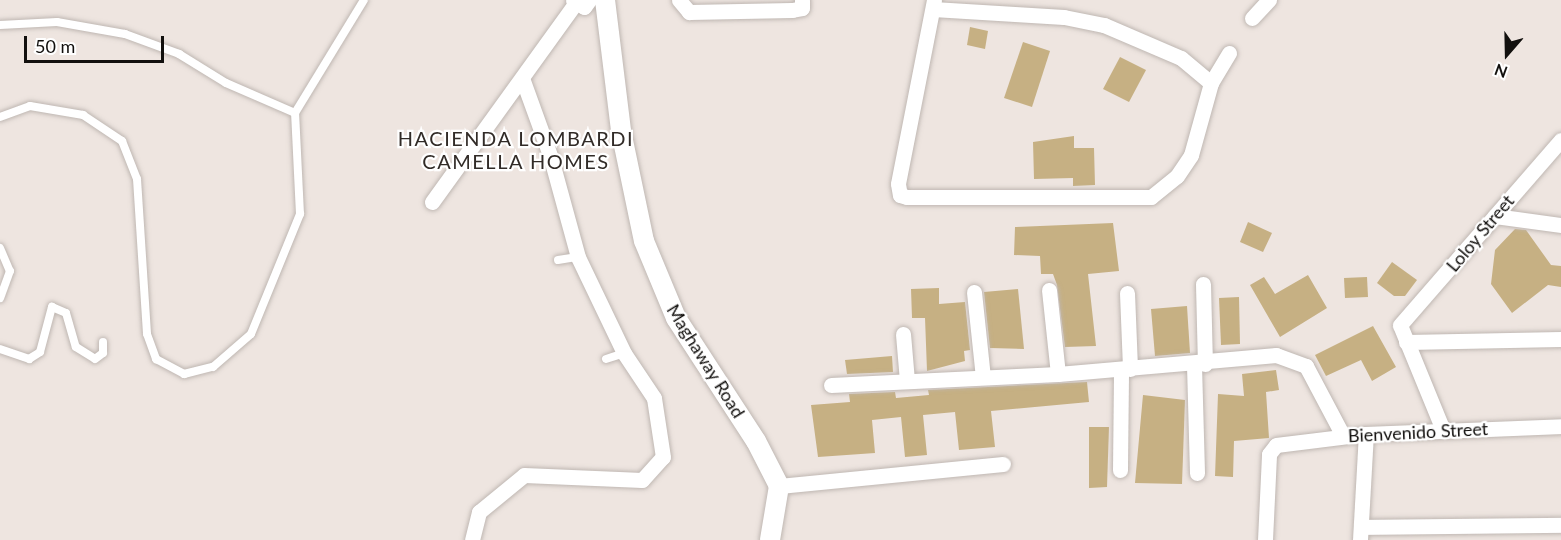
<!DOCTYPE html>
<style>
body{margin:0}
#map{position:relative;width:1561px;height:540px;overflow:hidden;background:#eee5e0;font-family:Lato,sans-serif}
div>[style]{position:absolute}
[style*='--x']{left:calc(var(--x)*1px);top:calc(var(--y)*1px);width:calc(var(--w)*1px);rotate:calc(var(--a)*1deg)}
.building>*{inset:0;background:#c6b083}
.roads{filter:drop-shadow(0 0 2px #bfb7b2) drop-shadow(0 0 2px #bfb7b2)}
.service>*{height:8px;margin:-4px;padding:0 4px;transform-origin:4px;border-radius:4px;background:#fff}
.minor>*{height:15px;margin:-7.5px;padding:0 7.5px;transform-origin:7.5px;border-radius:7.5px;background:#fff}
.tertiary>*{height:20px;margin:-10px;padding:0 10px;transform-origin:10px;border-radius:10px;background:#fff}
span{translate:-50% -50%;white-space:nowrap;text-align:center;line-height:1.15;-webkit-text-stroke:4.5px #fff;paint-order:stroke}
.street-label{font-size:18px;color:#12100e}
.neighbourhood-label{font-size:20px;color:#312b27;letter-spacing:1.5px}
.north{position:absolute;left:1477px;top:24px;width:60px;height:60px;-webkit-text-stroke:4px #fff;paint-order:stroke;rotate:200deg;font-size:16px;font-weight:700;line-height:24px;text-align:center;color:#12100e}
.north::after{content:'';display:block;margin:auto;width:21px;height:27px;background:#12100e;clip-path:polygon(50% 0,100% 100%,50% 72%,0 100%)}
.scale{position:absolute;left:24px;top:36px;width:140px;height:27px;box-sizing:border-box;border:3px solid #12100e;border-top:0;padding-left:8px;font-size:18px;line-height:21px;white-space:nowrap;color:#12100e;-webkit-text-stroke:4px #fff;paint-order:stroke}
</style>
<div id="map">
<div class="building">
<div style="clip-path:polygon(970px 27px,988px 31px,985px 49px,967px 45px)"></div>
<div style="clip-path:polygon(1023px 42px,1050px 51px,1032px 107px,1004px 98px)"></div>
<div style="clip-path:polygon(1120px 57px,1146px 70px,1129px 102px,1103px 89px)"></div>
<div style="clip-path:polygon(1074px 136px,1074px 148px,1094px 148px,1095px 185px,1073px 186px,1073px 178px,1034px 179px,1033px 142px)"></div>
<div style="clip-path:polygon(1248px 222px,1272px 233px,1263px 252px,1240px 242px)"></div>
<div style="clip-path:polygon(1113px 223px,1119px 271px,1088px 274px,1096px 346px,1065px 347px,1057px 285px,1053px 274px,1041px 274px,1040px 256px,1014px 255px,1015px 227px)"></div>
<div style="clip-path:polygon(1515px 229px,1526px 230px,1551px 265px,1561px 266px,1561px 287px,1548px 285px,1512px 313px,1491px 284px,1495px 250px)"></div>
<div style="clip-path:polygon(1392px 262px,1417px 280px,1405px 296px,1394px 296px,1377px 283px)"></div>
<div style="clip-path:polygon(1308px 275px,1327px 308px,1280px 337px,1250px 285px,1264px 277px,1275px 294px)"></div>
<div style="clip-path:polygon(1367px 277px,1368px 297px,1345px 298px,1344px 278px)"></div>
<div style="clip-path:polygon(939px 288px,939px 304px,965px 302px,970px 350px,964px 351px,965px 361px,927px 371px,925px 318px,912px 318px,911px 289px)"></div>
<div style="clip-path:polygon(1018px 289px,1024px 349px,990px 348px,984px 292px)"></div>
<div style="clip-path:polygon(1239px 297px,1240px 344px,1221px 345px,1219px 298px)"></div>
<div style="clip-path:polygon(1187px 306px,1190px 353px,1155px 356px,1151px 309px)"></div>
<div style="clip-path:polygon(1373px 326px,1396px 367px,1372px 381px,1361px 360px,1326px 376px,1315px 355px)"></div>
<div style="clip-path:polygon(892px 356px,893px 372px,847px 374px,845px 360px)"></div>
<div style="clip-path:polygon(1276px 370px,1279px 390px,1266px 392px,1269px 438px,1234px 441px,1233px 477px,1215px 476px,1218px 394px,1244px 396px,1242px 374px)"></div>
<div style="clip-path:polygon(1087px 382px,1089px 402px,991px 411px,995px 447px,959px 450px,955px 412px,923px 415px,927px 455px,905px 457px,901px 417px,872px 420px,875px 453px,818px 457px,811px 405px,850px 402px,849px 394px,895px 392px,896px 398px,929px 395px,928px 390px)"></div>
<div style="clip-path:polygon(1143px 395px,1185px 400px,1182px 484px,1135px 483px)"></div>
<div style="clip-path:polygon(1089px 427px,1109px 427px,1107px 487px,1089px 488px)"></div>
</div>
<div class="roads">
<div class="service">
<div style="--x:0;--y:25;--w:57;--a:-3"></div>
<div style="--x:57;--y:22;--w:69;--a:10"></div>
<div style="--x:125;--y:34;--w:58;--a:20.3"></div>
<div style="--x:179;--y:54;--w:55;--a:31.7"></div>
<div style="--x:226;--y:83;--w:75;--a:23.5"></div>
<div style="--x:0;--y:117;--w:32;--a:-20"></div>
<div style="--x:30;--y:106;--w:54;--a:9.6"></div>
<div style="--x:83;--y:115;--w:47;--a:33.7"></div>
<div style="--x:122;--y:141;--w:41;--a:68.5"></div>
<div style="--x:137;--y:179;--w:155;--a:86.3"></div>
<div style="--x:147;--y:334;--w:27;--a:70"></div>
<div style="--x:156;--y:359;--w:32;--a:28"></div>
<div style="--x:184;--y:374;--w:30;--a:-14"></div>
<div style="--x:213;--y:367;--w:50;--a:-41"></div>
<div style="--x:251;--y:334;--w:130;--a:-67.8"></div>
<div style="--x:300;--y:214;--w:101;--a:-92.8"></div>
<div style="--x:295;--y:113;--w:132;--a:-58.6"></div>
<div style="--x:0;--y:248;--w:25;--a:67"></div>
<div style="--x:10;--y:271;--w:29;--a:110"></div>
<div style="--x:558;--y:260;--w:20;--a:-9"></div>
<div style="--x:0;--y:349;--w:31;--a:19"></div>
<div style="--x:29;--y:359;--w:13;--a:-32"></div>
<div style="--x:40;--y:352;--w:47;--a:-75.1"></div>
<div style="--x:52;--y:307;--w:15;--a:23"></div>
<div style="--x:66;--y:313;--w:35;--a:74"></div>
<div style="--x:76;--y:347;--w:22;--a:32"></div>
<div style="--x:95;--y:359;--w:10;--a:-37"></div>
<div style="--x:103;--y:353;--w:11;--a:-90"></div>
<div style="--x:606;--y:359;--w:19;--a:-18"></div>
</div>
<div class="minor">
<div style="--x:573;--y:0;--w:13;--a:32"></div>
<div style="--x:584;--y:7;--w:9;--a:-54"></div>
<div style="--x:679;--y:0;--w:16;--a:50"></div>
<div style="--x:689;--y:12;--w:103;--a:-1.1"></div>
<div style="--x:792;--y:10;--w:10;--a:-11"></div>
<div style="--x:802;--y:8;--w:8;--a:-90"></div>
<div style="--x:934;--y:0;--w:187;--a:101.1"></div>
<div style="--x:898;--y:184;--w:11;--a:80"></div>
<div style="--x:900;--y:195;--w:7;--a:16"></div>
<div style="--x:907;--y:197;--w:244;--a:0"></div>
<div style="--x:1151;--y:197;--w:33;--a:-39"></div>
<div style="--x:1177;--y:176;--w:25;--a:-56"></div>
<div style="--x:1191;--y:155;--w:75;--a:-74.5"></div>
<div style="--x:1211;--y:83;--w:35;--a:-59"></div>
<div style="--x:933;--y:9;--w:131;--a:3.5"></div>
<div style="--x:1064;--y:17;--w:41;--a:11.3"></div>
<div style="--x:1104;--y:25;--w:84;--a:23.2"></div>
<div style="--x:1181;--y:58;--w:39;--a:40"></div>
<div style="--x:1252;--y:18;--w:25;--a:-47"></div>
<div style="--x:432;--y:202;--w:244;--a:-54.2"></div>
<div style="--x:1495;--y:216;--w:67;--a:7.8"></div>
<div style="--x:1203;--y:284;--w:80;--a:88.6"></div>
<div style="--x:1049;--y:290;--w:84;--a:83.9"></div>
<div style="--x:974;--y:292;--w:85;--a:84"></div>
<div style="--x:1127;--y:293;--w:76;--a:87.7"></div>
<div style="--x:903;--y:334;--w:47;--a:85.1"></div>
<div style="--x:1406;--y:342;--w:155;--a:-1.1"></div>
<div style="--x:1194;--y:365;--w:108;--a:88.4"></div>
<div style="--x:831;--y:385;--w:227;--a:-2.8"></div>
<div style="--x:1058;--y:374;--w:219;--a:-5"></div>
<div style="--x:1276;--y:355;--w:32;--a:20"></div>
<div style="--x:1306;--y:366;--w:79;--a:62.1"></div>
<div style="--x:1443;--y:430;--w:113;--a:-112.3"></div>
<div style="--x:1400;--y:325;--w:245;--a:-49"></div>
<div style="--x:1120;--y:470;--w:100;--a:-89.4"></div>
<div style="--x:779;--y:486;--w:225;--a:-5.6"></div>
<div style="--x:1362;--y:527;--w:199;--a:-0.6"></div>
<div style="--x:472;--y:540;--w:29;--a:-76"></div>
<div style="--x:479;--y:512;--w:58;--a:-39.4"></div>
<div style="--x:524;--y:475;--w:118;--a:2.4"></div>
<div style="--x:642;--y:480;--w:31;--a:-48"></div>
<div style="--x:663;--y:457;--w:60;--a:-98.7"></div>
<div style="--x:654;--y:398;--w:54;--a:-123.7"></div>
<div style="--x:624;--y:353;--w:106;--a:-115.6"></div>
<div style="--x:578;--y:257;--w:103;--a:-105.3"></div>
<div style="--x:551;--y:158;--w:85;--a:-109.9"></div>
<div style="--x:1265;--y:540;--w:86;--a:-87.3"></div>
<div style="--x:1269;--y:454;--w:11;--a:-52"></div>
<div style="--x:1276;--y:445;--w:91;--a:-7"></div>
<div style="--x:1366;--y:434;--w:195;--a:-2.3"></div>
<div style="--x:1360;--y:540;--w:106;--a:-86.8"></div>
</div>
<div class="tertiary">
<div style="--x:605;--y:0;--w:132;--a:83"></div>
<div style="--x:621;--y:131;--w:112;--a:78.2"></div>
<div style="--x:644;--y:241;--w:83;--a:67.4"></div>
<div style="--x:676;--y:318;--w:147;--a:57"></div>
<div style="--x:756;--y:441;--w:51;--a:62.9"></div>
<div style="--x:779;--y:486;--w:55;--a:99.5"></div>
</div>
</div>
<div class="street-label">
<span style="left:1480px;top:233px;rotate:-50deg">Loloy Street</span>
<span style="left:706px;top:361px;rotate:58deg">Maghaway Road</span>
<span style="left:1418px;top:432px;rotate:-3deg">Bienvenido Street</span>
</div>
<div class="neighbourhood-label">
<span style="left:516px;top:150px">HACIENDA LOMBARDI<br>CAMELLA HOMES</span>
</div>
<div class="north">N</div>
<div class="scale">50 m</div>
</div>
